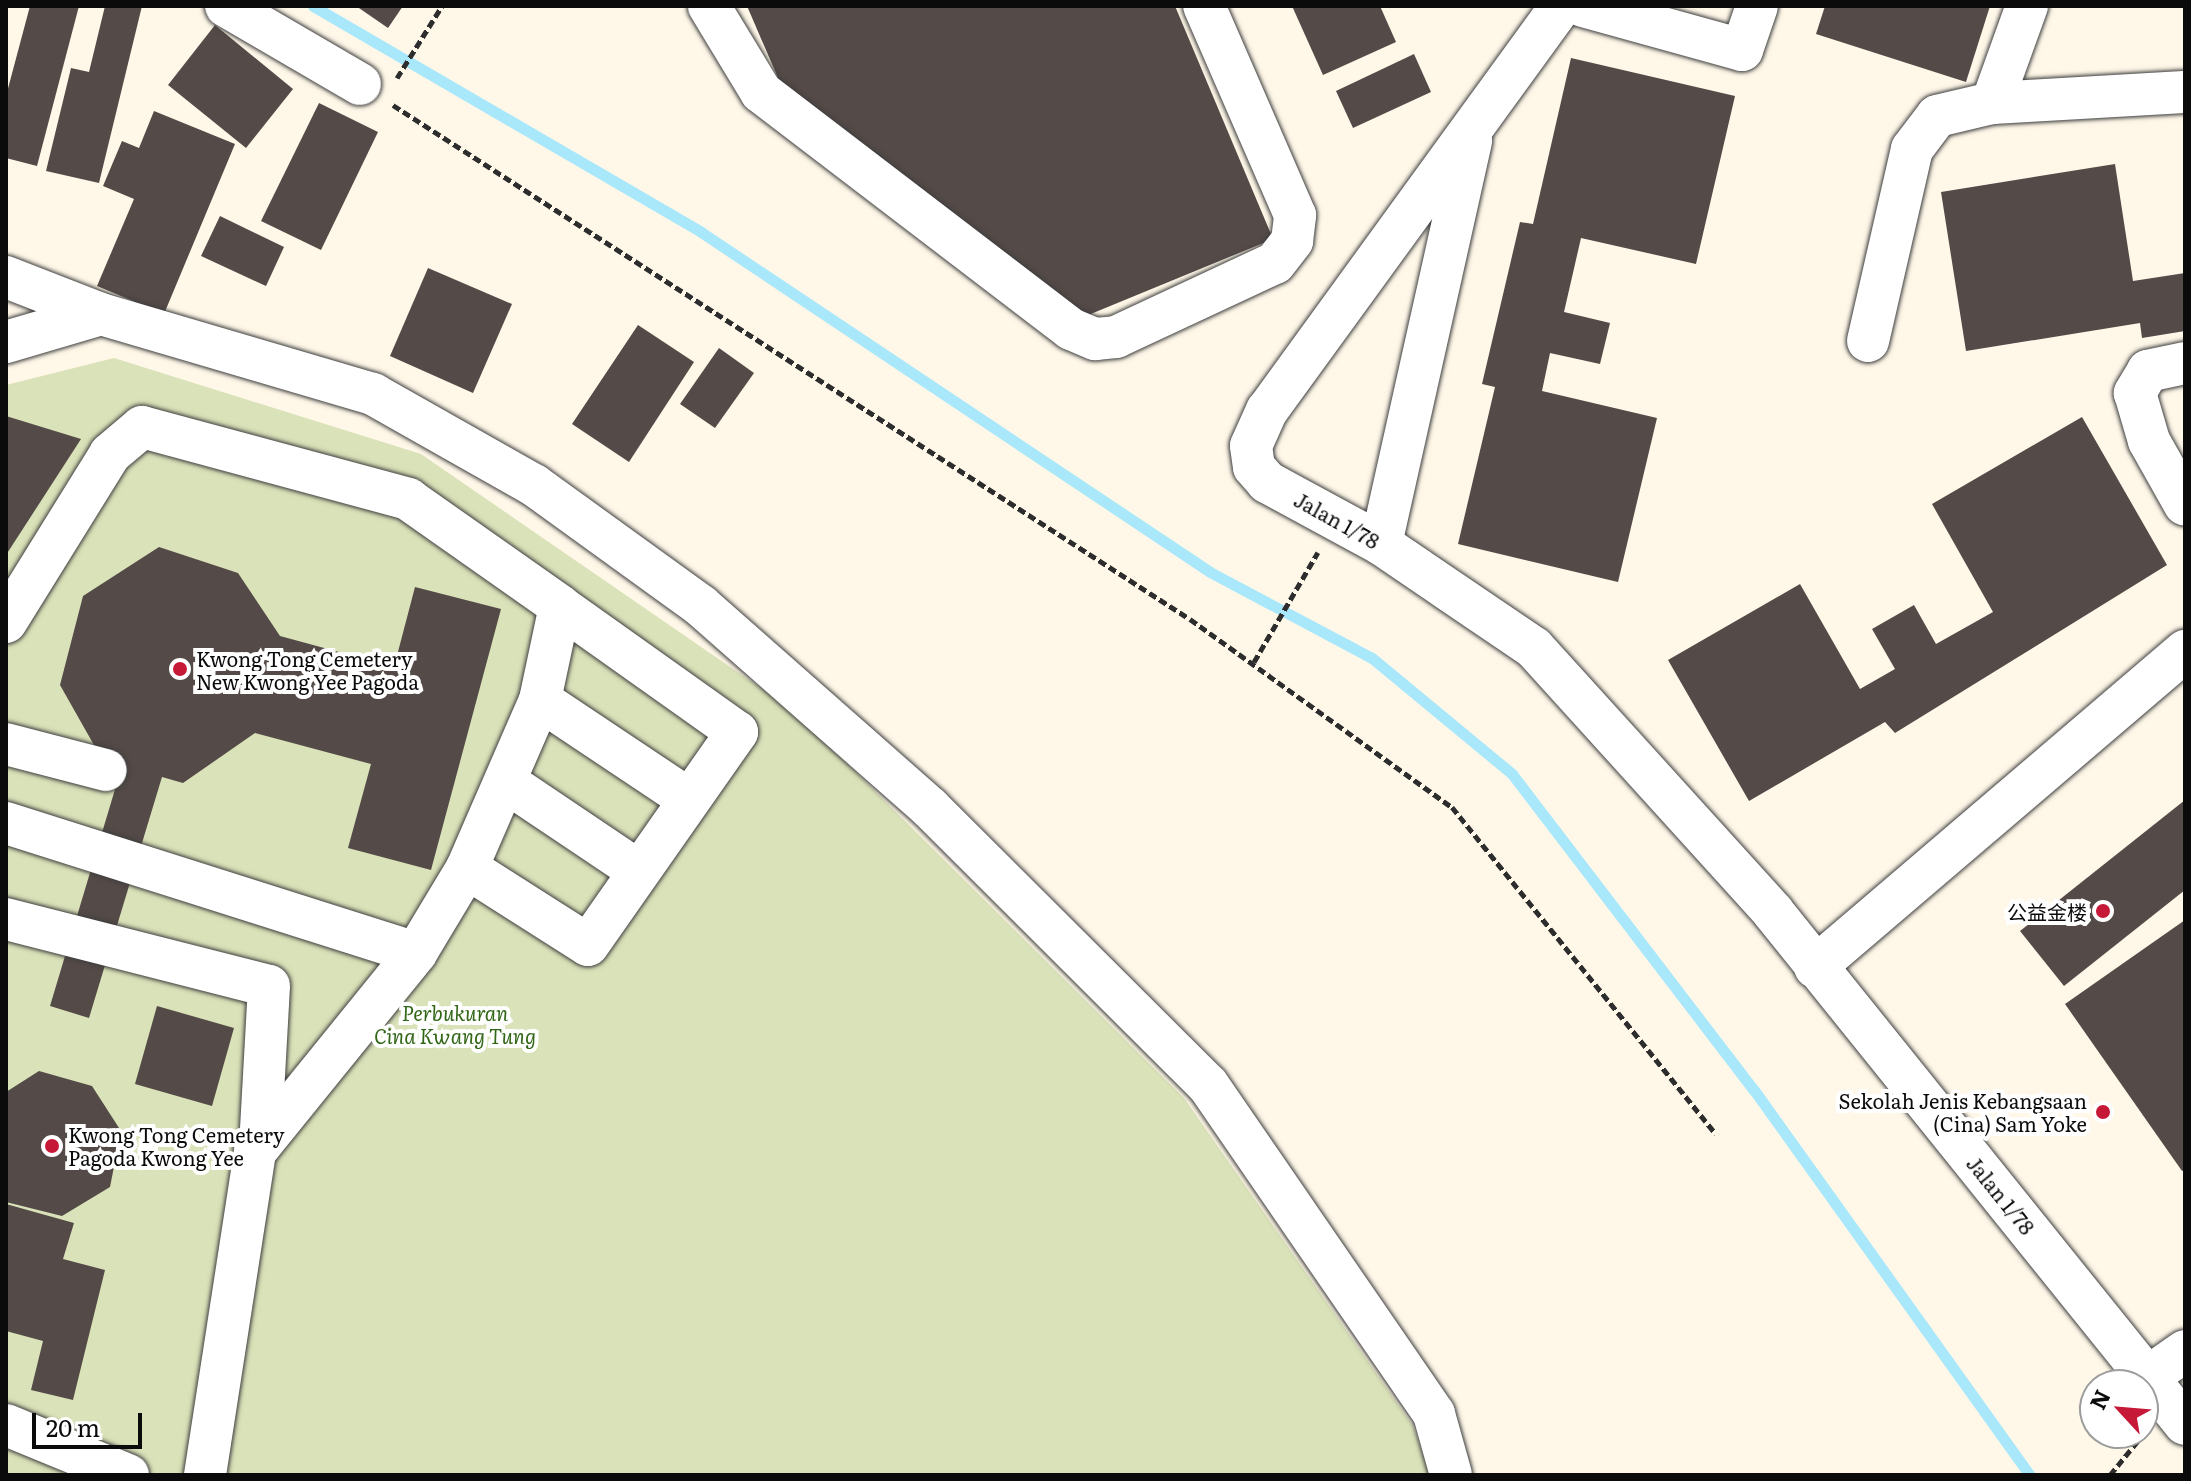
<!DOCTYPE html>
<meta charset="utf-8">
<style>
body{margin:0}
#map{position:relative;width:2191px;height:1481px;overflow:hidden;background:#fff8e9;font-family:Literata,"Noto Sans SC",serif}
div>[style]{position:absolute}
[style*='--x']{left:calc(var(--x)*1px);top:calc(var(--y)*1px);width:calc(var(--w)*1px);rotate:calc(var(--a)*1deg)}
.cemetery>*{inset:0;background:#dae2b9}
.stream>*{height:11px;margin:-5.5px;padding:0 5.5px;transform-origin:5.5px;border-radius:5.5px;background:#a9e7fb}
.building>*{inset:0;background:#544a47}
.path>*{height:5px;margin-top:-2.5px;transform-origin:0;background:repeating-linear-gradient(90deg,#2d2d2d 0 8px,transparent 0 12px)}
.roads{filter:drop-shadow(0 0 2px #3e3e3e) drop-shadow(0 0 2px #3e3e3e)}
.minor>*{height:42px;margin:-21px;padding:0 21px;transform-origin:21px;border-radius:21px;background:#fff}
.dots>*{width:22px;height:22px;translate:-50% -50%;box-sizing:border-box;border:4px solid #fff;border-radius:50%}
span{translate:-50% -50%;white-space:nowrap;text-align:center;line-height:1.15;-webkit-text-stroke:8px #fff;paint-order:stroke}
.street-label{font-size:20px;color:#0b0b0b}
.poi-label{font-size:20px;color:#0b0b0b}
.left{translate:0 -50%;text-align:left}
.right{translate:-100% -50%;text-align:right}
.park-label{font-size:20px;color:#326717;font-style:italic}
.frame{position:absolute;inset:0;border:8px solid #0b0b0b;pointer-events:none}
.north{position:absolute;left:2079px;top:1369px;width:80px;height:80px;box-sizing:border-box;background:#fff;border:2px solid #9d9d9d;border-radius:50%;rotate:296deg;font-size:22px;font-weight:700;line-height:32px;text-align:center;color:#0b0b0b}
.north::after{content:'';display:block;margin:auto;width:28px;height:36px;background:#c61837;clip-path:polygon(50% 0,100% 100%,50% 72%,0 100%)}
.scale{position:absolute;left:32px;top:1413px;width:110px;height:36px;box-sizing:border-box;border:4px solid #0b0b0b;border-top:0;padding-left:10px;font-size:24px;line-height:28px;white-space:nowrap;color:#0b0b0b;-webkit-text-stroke:6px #fff;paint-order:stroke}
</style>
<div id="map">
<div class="cemetery">
<div style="clip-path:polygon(114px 358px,421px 454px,794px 711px,1184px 1098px,1413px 1426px,1430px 1475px,6px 1475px,6px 385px)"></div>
</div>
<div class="stream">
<div style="--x:313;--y:6;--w:449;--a:30.2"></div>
<div style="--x:701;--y:232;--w:612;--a:33.74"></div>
<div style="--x:1210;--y:572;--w:183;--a:28"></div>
<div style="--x:1372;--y:658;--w:182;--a:39.6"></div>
<div style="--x:1512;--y:774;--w:398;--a:52.6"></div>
<div style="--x:1754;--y:1090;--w:474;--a:54.4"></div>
</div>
<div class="building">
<div style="clip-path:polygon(30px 6px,79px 6px,37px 166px,6px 158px,6px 96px)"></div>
<div style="clip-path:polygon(105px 6px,142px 6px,99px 183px,46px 171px,71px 68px,89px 72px)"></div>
<div style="clip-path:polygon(356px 6px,403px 6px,388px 28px)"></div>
<div style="clip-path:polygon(747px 6px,1175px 6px,1273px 239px,1081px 318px,791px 108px)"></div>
<div style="clip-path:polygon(1292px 6px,1380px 6px,1396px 42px,1323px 75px)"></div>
<div style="clip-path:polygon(1825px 6px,1990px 6px,1966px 82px,1816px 34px)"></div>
<div style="clip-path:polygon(215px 25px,293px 89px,246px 148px,168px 85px)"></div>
<div style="clip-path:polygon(1414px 54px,1431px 92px,1353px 128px,1336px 91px)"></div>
<div style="clip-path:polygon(1571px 58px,1735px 96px,1696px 264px,1581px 238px,1564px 312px,1610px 323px,1600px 364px,1550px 353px,1542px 391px,1657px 418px,1618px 582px,1458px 544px,1495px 387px,1482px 384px,1520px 222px,1533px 224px)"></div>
<div style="clip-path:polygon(319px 103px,378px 132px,321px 250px,261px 221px)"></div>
<div style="clip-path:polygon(154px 111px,235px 144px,164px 314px,97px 286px,134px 199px,103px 186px,122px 141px,139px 148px)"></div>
<div style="clip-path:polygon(2115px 164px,2133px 281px,2185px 273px,2185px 331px,2142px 338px,2140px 323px,1966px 351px,1941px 192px)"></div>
<div style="clip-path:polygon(220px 216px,284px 247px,266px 286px,201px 256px)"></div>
<div style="clip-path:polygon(428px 268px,512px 304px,473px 393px,390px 356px)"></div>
<div style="clip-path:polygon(638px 325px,694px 362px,629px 462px,572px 424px)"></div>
<div style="clip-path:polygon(719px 348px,754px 373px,715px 428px,680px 404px)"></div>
<div style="clip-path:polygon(6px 416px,81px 439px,6px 555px)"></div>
<div style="clip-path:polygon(2082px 417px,2167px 565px,1895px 733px,1885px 722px,1749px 801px,1668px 660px,1800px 584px,1860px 689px,1895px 669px,1872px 629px,1914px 605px,1936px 644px,1993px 612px,1932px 504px)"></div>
<div style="clip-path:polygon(159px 547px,238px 573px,280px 636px,394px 667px,415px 587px,501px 609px,431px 870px,348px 848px,371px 764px,255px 733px,183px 783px,162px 777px,89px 1018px,50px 1006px,122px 766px,103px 761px,60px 685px,83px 596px)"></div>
<div style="clip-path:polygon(2185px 800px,2185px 890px,2064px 986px,2020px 931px)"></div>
<div style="clip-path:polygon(2185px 920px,2185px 1169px,2182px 1171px,2065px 1004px)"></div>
<div style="clip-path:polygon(157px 1006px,234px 1028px,212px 1106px,135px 1084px)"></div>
<div style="clip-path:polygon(39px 1071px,92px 1086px,121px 1131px,110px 1187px,62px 1216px,6px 1202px,6px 1092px)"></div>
<div style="clip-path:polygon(6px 1204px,74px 1223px,63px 1259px,105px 1270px,73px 1400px,31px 1390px,43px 1341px,6px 1331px)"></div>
</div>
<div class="path">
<div style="--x:397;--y:78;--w:85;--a:-58"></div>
<div style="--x:393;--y:105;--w:948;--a:32.82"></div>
<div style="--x:1190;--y:619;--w:322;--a:35.7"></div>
<div style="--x:1452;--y:807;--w:420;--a:51.1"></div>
<div style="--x:1254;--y:662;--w:127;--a:-59.8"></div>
<div style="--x:2110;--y:1475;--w:55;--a:-50.9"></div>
</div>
<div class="roads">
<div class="minor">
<div style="--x:226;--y:6;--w:155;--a:30.2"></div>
<div style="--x:709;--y:6;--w:100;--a:58.8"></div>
<div style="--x:761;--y:92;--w:390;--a:37.4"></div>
<div style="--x:1071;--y:329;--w:26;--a:23"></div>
<div style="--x:1095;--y:339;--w:21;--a:-5"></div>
<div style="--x:1116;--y:337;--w:175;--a:-25"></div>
<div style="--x:1275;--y:263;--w:28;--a:-52"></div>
<div style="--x:1292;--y:241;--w:26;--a:-83"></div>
<div style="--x:1295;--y:215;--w:228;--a:-113.5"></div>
<div style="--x:1561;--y:6;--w:500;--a:126"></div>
<div style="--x:1267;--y:410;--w:39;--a:114"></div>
<div style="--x:1251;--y:446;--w:21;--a:82"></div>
<div style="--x:1254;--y:467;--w:20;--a:49"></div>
<div style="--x:1267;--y:482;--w:130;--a:28.5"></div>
<div style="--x:1381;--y:544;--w:185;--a:34.2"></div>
<div style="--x:1534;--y:648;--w:356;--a:47.8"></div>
<div style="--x:1773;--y:912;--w:657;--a:51.18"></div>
<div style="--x:1583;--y:6;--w:165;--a:15.5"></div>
<div style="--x:1742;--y:50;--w:46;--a:-71.2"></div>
<div style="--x:1992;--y:103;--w:193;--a:-3.3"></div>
<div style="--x:6;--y:277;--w:102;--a:21.3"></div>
<div style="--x:1868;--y:341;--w:197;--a:-77.1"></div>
<div style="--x:1912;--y:149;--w:41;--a:-52.9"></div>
<div style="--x:1937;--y:116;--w:57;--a:-13.3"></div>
<div style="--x:1992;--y:103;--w:103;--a:-70.2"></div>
<div style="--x:6;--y:342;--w:99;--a:-16.4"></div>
<div style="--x:101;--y:314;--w:284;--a:16.4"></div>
<div style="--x:373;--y:394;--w:185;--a:29.5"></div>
<div style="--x:534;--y:485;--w:206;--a:35.9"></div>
<div style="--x:701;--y:606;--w:305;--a:41.4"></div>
<div style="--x:930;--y:808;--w:392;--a:44.9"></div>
<div style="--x:1208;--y:1085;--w:399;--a:55.5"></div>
<div style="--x:1434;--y:1414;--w:63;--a:74.4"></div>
<div style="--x:2185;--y:363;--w:38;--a:168"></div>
<div style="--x:2148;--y:371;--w:26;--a:121"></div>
<div style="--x:2135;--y:393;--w:50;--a:73.7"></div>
<div style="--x:2149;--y:441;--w:73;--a:60.6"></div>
<div style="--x:1381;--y:544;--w:413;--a:-77.4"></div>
<div style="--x:6;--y:622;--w:198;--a:-58.2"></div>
<div style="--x:110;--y:454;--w:42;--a:-40.2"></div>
<div style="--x:142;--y:427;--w:276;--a:15.1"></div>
<div style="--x:408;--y:499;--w:186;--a:35.1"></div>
<div style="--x:560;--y:606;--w:96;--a:102"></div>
<div style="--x:540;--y:700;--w:183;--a:113.5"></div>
<div style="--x:467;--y:868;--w:99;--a:121"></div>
<div style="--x:416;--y:953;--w:256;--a:129"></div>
<div style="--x:255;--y:1152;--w:327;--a:98.8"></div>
<div style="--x:540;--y:700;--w:177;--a:33.7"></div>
<div style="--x:6;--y:744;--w:103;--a:14.6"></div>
<div style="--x:509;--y:784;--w:154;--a:33.9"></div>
<div style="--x:6;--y:823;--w:430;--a:17.6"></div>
<div style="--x:467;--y:868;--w:143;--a:32.5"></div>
<div style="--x:588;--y:945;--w:260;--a:-55"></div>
<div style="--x:737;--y:732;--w:217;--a:-144.6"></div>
<div style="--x:6;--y:919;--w:271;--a:14.3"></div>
<div style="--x:269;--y:986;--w:159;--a:93.2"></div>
<div style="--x:1815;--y:967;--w:487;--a:-40.5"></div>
<div style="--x:2148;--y:1377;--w:45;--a:-35.1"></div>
<div style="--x:6;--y:1425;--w:132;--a:22.3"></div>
</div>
</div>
<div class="dots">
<div style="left:180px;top:669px;background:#c61837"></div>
<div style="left:2103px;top:911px;background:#c61837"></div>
<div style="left:2103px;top:1112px;background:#c61837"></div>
<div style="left:52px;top:1146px;background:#c61837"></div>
</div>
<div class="street-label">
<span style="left:1337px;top:520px;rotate:29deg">Jalan 1/78</span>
<span style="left:2001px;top:1195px;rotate:51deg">Jalan 1/78</span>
</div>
<div class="poi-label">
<span class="left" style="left:196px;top:670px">Kwong Tong Cemetery<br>New Kwong Yee Pagoda</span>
<span class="right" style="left:2087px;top:911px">公益金楼</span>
<span class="right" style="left:2087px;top:1112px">Sekolah Jenis Kebangsaan<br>(Cina) Sam Yoke</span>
<span class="left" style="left:68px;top:1146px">Kwong Tong Cemetery<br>Pagoda Kwong Yee</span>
</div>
<div class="park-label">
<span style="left:455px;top:1024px">Perbukuran<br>Cina Kwang Tung</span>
</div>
<div class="frame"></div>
<div class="north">N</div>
<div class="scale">20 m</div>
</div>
